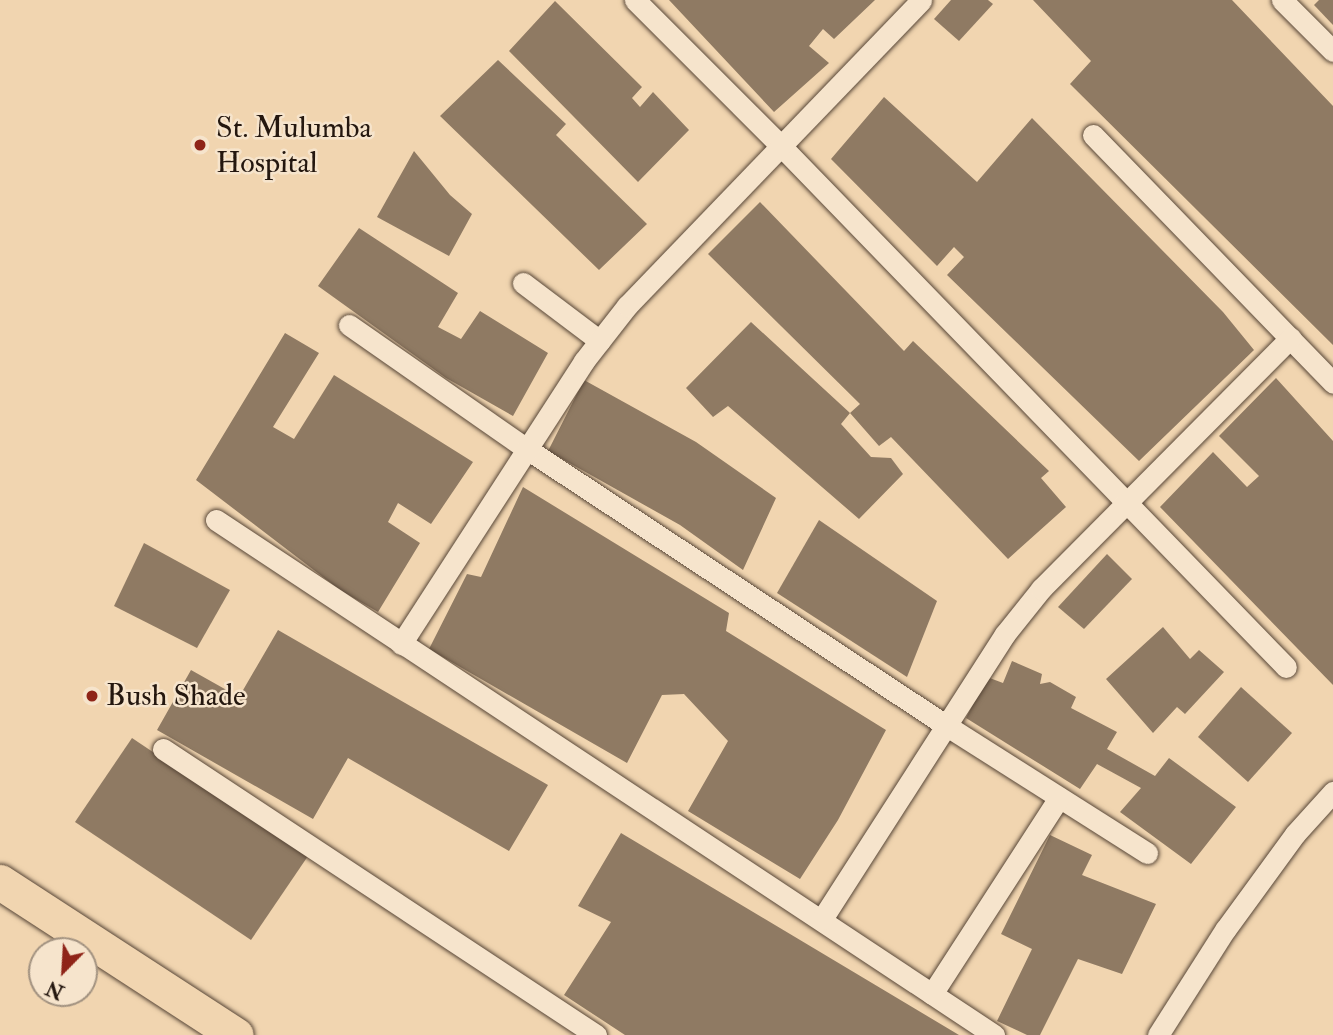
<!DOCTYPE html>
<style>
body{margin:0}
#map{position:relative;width:1333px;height:1035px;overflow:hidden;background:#f1d5b0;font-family:"IM FELL Double Pica",serif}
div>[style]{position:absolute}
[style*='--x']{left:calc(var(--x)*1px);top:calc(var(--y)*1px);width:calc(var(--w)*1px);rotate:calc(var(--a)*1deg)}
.building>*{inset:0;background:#8f7a63}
.roads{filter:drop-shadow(0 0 2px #574637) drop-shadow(0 0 2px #574637)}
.minor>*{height:21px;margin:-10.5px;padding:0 10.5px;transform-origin:10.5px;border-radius:10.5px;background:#f6e4cc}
.trunk>*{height:35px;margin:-17.5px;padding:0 17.5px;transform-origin:17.5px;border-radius:17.5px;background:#f1d5b0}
.dots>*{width:19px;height:19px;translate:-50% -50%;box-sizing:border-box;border:4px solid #f6e4cc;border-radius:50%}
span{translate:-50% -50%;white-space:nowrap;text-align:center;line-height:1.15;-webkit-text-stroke:5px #f6e4cc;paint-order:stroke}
.poi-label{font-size:30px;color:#24170f}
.left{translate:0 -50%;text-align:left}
.north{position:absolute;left:28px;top:937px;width:70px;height:70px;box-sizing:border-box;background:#f6e4cc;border:2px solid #a29280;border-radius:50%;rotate:204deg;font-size:19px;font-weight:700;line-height:28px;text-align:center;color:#24170f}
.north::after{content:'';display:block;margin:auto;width:24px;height:32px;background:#8f2418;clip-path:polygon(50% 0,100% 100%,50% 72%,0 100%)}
</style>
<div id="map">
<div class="building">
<div style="clip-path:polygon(669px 0,875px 0,834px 39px,823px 29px,809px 46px,829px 63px,774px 112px)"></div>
<div style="clip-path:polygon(951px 0,988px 0,993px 4px,959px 41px,934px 19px)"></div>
<div style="clip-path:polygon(1033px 0,1232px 0,1333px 106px,1333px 345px,1070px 84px,1091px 61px)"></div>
<div style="clip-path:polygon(1319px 0,1333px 0,1333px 25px,1314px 5px)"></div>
<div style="clip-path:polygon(555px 1px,642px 87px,632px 98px,640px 107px,653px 92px,689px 130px,638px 182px,509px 51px)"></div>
<div style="clip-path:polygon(498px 60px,566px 124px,556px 135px,647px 224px,599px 270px,440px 116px)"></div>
<div style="clip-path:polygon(884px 97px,977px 182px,1032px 118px,1223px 312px,1254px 350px,1139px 461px,947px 275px,964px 257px,954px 247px,937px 266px,831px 159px)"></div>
<div style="clip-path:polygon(414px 151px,450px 195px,472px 214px,449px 256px,377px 217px)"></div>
<div style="clip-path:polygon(760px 202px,904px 351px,913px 341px,1049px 471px,1041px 478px,1066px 507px,1008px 559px,891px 437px,879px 446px,850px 413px,860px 404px,708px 254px)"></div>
<div style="clip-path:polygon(359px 228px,458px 293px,438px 327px,461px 339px,480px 311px,548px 353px,513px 416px,446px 378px,318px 286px)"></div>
<div style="clip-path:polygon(751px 322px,850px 413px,841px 424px,871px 457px,891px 458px,903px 474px,859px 519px,728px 406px,713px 417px,686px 388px)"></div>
<div style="clip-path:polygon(285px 333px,319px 353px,273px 427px,294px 439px,334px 375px,473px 462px,431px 524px,398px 503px,388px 522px,420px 543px,378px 612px,340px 590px,196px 480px)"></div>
<div style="clip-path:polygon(1276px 378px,1333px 441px,1333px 685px,1160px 507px,1213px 452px,1247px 487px,1259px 476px,1219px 436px)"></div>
<div style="clip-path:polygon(584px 380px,696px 442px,776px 498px,743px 570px,680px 525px,548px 451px)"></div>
<div style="clip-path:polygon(523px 487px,729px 613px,726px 631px,886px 730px,838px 820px,800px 879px,688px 811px,728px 741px,684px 694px,662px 695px,627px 763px,429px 649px,467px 574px,481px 577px)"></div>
<div style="clip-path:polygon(819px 520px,937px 601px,907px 677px,777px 593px)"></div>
<div style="clip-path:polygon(144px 543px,230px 590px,197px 648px,114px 606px)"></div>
<div style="clip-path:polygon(1107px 554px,1132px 579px,1084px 629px,1058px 607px)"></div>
<div style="clip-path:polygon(1163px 627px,1190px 659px,1199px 650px,1224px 672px,1185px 714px,1177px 707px,1153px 733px,1106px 679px)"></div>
<div style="clip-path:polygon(278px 630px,548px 785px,509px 851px,348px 758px,313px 819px,157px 730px,191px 670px,239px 697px)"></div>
<div style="clip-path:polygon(1012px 661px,1042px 674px,1040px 684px,1050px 682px,1076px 697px,1071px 708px,1117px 732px,1107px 749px,1155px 776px,1169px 758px,1236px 807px,1191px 864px,1120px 812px,1141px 788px,1097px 764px,1080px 789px,966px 718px,987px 677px,1003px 683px)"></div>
<div style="clip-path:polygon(1241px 687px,1292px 733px,1248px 782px,1198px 737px)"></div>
<div style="clip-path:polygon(132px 738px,308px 856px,251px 940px,75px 822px)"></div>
<div style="clip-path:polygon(621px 833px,959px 1035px,625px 1035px,564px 995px,611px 922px,578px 906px)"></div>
<div style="clip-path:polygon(1050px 835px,1092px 855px,1082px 875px,1156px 904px,1122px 974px,1078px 959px,1040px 1035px,1027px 1035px,997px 1021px,1032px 949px,1001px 934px)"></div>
</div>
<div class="roads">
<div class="minor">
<div style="--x:635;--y:0;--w:208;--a:45"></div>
<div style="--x:782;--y:147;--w:724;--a:45.9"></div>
<div style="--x:1282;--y:0;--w:72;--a:45"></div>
<div style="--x:1093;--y:135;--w:345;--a:45.9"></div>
<div style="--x:523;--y:283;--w:96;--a:37"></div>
<div style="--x:349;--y:325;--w:217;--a:34.9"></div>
<div style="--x:527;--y:449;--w:503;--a:33.41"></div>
<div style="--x:947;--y:726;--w:237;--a:32.4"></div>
<div style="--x:216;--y:520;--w:933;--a:33.5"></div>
<div style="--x:401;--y:644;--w:337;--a:-57.1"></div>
<div style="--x:584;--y:361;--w:70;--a:-52"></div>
<div style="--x:627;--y:306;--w:424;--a:-46.1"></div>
<div style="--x:163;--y:749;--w:519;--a:33.45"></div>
<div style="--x:822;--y:919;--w:339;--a:-57.3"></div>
<div style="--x:1005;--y:634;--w:58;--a:-51.3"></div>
<div style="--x:1041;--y:589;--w:354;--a:-45.2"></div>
<div style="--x:932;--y:994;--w:234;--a:-57.1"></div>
<div style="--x:1158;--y:1035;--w:125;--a:-57.5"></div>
<div style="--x:1225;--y:930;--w:119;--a:-53.9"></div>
<div style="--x:1295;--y:834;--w:57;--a:-47.9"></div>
</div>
<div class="trunk">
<div style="--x:0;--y:882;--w:281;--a:33"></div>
</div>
</div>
<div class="dots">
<div style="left:200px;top:145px;background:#8f2418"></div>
<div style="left:92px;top:696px;background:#8f2418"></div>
</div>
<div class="poi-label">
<span class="left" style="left:216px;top:145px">St. Mulumba<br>Hospital</span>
<span class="left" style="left:106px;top:696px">Bush Shade</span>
</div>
<div class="north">N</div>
</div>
